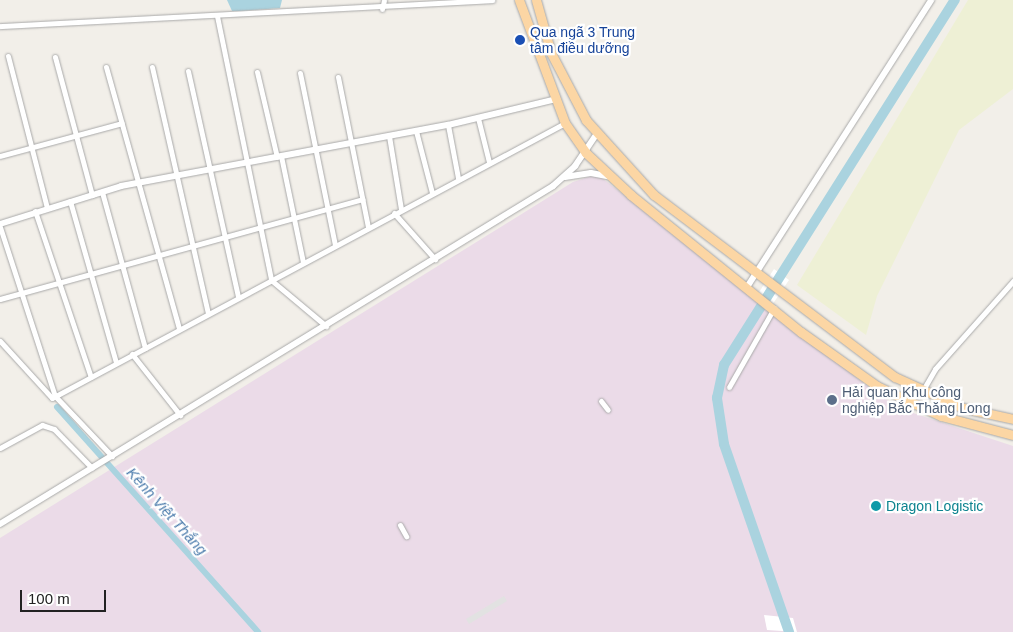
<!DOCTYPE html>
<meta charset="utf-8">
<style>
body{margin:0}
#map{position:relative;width:1013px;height:632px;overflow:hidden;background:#f2efe9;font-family:Arial,sans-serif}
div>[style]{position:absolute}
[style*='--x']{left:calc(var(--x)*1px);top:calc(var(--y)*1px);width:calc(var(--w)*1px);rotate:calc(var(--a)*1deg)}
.industrial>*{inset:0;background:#ebdbe8}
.farmland>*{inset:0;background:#eef0d5}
.parking>*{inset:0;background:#e2e2e2}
.water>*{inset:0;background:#aad3df}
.pier>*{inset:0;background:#fff}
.canal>*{height:6px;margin:-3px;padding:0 3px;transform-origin:3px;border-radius:3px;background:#aad3df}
.river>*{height:10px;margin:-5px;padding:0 5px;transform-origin:5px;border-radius:5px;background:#aad3df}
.roads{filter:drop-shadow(0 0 1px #a9a9a9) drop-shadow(0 0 1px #a9a9a9)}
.minor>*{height:5px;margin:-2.5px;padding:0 2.5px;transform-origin:2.5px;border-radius:2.5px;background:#fff}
.tertiary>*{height:6px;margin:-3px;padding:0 3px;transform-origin:3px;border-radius:3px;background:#fff}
.primary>*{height:9px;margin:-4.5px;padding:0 4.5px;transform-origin:4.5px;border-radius:4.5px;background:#fcd6a4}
.dots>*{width:14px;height:14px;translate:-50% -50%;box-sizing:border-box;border:2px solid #fff;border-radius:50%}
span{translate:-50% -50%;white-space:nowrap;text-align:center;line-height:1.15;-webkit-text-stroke:4.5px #fff;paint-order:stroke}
.transit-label{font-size:14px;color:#164399}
.left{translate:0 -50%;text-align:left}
.service-label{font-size:14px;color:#4e5e75}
.culture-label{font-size:14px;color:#0d838f}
.water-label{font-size:15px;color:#4a7aab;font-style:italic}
.scale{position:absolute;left:20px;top:590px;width:86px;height:22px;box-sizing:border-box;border:2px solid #222;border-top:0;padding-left:6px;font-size:15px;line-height:18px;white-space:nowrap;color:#222;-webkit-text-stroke:4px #fff;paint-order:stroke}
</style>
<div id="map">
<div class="industrial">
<div style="clip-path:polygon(597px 174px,880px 396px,907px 411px,1013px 446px,1013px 632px,0 632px,0 538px,573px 182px)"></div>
</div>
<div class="farmland">
<div style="clip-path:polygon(968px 0,1013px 0,1013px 89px,959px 130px,877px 296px,866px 335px,797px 285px)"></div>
</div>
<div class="parking">
<div style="clip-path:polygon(504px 596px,507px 601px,469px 624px,466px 619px)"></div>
</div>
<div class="water">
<div style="clip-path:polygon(227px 0,282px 0,280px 8px,240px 11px,232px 11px)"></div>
</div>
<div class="pier">
<div style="clip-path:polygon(774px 269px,789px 280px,768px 311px,754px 300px)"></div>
<div style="clip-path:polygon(764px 615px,793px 618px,797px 632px,767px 630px)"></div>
</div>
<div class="canal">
<div style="--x:57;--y:407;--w:302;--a:48.2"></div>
</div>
<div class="river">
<div style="--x:789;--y:632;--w:199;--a:-109.1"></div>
<div style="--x:724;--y:444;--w:47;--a:-98.7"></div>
<div style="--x:717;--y:398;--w:34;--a:-78"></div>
<div style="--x:724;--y:365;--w:432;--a:-57.7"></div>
</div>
<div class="roads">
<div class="minor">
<div style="--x:382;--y:9;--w:9;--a:-77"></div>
<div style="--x:217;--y:16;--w:269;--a:78.4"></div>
<div style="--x:271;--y:280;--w:72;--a:39.9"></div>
<div style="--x:0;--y:26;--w:493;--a:-3"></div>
<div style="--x:8;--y:56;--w:157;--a:75.6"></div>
<div style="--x:55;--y:57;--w:143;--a:75"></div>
<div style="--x:106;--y:67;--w:272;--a:74.4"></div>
<div style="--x:152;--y:67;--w:252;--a:77.2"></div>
<div style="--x:188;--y:71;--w:231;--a:77.5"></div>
<div style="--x:257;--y:72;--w:87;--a:76.8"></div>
<div style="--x:300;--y:73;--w:176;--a:78.5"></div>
<div style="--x:338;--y:77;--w:153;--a:78.7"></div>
<div style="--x:478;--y:118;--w:45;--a:76"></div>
<div style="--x:448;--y:125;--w:54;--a:79.3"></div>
<div style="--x:416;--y:131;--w:64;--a:75.5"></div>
<div style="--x:389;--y:136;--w:74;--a:80.7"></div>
<div style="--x:0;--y:156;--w:126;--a:-15.1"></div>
<div style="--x:281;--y:156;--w:108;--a:78.3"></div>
<div style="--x:102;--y:192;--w:162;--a:74.6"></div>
<div style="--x:70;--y:201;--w:168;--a:74.1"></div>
<div style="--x:35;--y:211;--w:175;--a:71.4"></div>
<div style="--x:394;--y:213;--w:62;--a:48.3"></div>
<div style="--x:0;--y:227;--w:178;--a:72"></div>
<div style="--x:55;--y:396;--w:83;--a:46.5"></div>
<div style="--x:0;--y:299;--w:376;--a:-15.4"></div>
<div style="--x:0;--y:341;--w:77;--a:47.6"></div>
<div style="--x:52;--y:398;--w:582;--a:-28.19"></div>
<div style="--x:132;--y:354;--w:78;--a:51.8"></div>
<div style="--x:729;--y:387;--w:91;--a:-60.3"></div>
<div style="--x:923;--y:390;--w:24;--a:-60"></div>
<div style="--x:935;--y:369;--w:118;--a:-48.4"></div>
<div style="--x:601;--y:401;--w:11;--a:52"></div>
<div style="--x:0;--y:448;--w:48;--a:-28.7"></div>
<div style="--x:42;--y:425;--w:13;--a:18"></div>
<div style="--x:54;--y:429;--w:54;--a:45.7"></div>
<div style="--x:400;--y:525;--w:13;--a:61"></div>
</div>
<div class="tertiary">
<div style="--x:565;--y:177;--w:26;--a:-9"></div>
<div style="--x:591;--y:173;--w:20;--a:11"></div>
<div style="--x:0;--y:224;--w:127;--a:-17.4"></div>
<div style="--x:121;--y:186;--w:333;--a:-10.6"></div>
<div style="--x:448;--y:125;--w:111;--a:-13.5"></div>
<div style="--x:747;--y:287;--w:341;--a:-57.3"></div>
<div style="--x:0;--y:524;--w:648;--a:-31.43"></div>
<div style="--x:553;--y:186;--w:30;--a:-42"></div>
<div style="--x:575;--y:166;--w:37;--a:-56"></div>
</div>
<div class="primary">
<div style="--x:519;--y:0;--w:131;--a:69.5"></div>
<div style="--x:565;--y:123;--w:37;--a:55"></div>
<div style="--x:586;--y:153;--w:62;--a:43"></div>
<div style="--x:631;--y:195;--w:218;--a:38.9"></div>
<div style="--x:801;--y:332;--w:93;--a:35.4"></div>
<div style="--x:877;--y:386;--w:71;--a:25.1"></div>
<div style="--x:941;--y:416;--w:74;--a:14.8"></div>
<div style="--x:536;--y:0;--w:55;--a:74.2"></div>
<div style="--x:551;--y:53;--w:76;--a:62.4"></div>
<div style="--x:586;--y:120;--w:101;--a:47.8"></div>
<div style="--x:654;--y:195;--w:302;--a:37.1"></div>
<div style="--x:895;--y:377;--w:75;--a:24.5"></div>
<div style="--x:963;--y:408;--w:51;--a:12.4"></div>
</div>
</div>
<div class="dots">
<div style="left:520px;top:40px;background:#1a4fb4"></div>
<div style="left:832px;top:400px;background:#5c6f8a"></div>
<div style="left:876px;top:506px;background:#0f9aa8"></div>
</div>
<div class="transit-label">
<span class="left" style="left:530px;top:40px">Qua ngã 3 Trung<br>tâm điều dưỡng</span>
</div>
<div class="service-label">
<span class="left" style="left:842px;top:400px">Hải quan Khu công<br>nghiệp Bắc Thăng Long</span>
</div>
<div class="culture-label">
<span class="left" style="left:886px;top:506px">Dragon Logistic</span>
</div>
<div class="water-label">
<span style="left:167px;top:511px;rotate:48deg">Kênh Việt Thắng</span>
</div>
<div class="scale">100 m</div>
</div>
